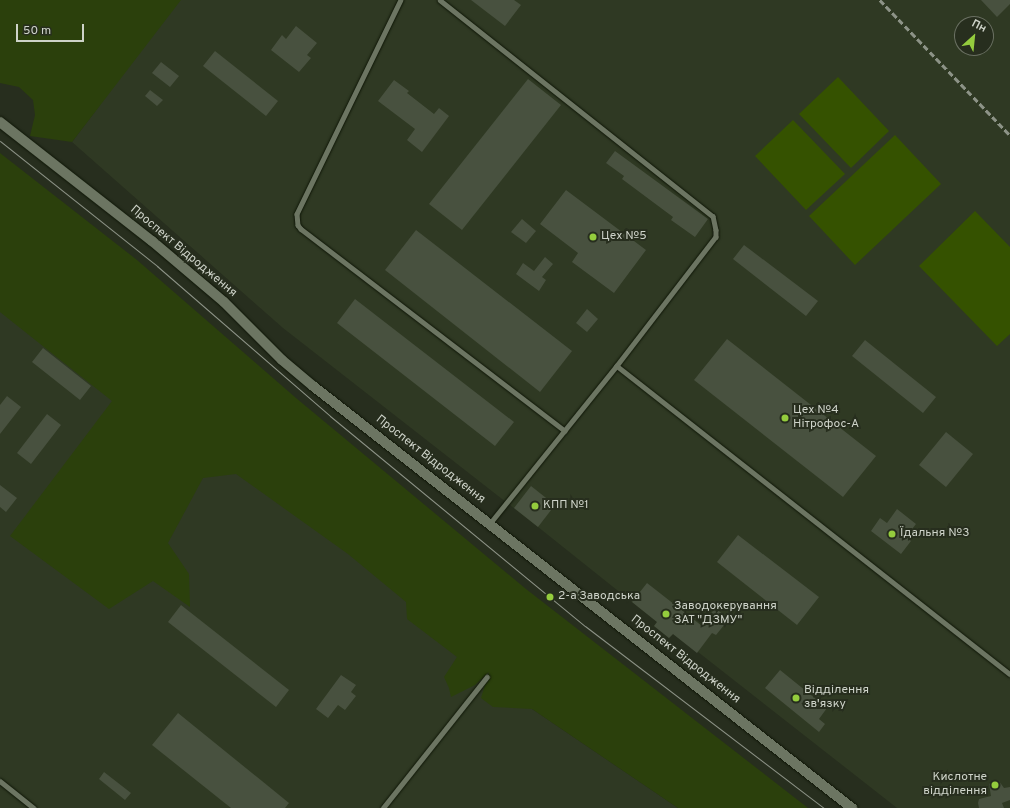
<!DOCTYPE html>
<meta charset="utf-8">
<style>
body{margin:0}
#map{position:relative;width:1010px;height:808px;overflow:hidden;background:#272e1e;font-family:Overpass,sans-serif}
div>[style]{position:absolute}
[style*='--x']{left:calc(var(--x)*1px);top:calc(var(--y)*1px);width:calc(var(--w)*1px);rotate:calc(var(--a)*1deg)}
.built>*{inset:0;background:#2f3923}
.green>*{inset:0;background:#2b400c}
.water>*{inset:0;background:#355200}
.building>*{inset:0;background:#48513f}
.roads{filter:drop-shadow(0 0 1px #0f1607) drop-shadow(0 0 1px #0f1607)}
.service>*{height:4.5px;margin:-2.25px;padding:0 2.25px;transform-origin:2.25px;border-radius:2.25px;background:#6c7562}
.tertiary>*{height:10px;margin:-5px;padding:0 5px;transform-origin:5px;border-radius:5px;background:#6c7562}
.tram>*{height:1px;margin:-0.5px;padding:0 0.5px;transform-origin:0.5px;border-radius:0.5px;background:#8d9387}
.rail>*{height:2.5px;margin-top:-1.25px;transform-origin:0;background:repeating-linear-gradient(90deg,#8d9387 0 6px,transparent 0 9px)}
.dots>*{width:11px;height:11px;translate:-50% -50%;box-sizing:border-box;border:2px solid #272e1e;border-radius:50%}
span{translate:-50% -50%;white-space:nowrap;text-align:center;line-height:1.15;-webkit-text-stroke:4px #272e1e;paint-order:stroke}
.poi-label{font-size:12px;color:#ced3c9}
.left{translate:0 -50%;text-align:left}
.right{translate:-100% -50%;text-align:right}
.street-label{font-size:12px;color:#ced3c9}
.north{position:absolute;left:954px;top:16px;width:40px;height:40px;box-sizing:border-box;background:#272e1e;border:1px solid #6a7062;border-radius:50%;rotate:27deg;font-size:11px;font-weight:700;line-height:16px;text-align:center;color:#ced3c9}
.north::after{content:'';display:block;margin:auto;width:14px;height:18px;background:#94cc3d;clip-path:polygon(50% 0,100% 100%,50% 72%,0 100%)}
.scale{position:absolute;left:16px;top:24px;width:68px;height:18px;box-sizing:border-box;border:2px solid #ced3c9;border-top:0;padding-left:5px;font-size:12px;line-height:14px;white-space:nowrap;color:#ced3c9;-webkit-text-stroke:3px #272e1e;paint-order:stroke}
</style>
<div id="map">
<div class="built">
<div style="clip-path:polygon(evenodd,0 0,1010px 0,1010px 808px,897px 808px,698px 652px,673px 634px,669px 638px,654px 626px,657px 622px,538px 527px,283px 328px,72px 142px,100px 105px,0 27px,0 0,962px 24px,986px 24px,986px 48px,962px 48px,962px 24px)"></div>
<div style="clip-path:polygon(0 188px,532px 709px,678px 808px,0 808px)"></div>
</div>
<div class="green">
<div style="clip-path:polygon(0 0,181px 0,72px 142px,30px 136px,35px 115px,33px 100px,19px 87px,0 83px)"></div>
<div style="clip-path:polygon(0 153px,137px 260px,296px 398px,526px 589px,808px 808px,678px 808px,532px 709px,493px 707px,481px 698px,489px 672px,475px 685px,451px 697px,449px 688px,444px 677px,457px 657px,407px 619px,406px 602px,348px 554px,236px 474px,203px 478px,168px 543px,189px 574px,190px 607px,153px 581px,109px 609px,10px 536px,112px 401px,0 312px)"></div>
</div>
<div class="water">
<div style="clip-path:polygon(838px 77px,889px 131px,851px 168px,799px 114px)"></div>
<div style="clip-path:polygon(793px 120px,845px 174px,806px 210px,755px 156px)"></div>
<div style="clip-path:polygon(895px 135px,941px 184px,855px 265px,809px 216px)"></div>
<div style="clip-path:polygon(975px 211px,1010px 247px,1010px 334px,997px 346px,919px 266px)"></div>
</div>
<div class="building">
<div style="clip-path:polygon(471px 0,514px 0,521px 5px,505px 26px)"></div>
<div style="clip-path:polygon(981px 0,1010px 0,1010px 4px,997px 17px)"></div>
<div style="clip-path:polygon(296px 26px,317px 43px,307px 55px,311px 58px,299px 72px,271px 50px,282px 35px,286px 39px)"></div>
<div style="clip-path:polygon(215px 51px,278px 101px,266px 116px,203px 66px)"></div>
<div style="clip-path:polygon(161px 62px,179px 76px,170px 87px,152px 73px)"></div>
<div style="clip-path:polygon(528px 79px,561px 105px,462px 230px,429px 204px)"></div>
<div style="clip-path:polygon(394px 80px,409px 91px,407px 93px,434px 114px,439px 108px,449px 116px,422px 152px,407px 140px,415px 129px,378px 101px)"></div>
<div style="clip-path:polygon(150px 90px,163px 100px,157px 106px,145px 96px)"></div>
<div style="clip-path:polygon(615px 151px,708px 219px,695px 237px,671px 220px,673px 217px,622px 179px,624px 176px,606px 163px)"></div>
<div style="clip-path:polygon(566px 190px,646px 250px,614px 293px,572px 262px,578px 253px,540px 224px)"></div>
<div style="clip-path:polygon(522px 219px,536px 231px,526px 243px,511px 232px)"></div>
<div style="clip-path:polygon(416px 230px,572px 351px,540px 392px,385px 270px)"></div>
<div style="clip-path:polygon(744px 245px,818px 301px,806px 316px,733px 259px)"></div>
<div style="clip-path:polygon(545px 257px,553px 264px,542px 277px,546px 280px,539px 291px,516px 274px,523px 263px,534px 271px)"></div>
<div style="clip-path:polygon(355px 299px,514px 422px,495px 446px,337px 323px)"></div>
<div style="clip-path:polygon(587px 309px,598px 319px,587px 332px,576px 323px)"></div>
<div style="clip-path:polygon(727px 339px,876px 456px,843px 497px,694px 380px)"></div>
<div style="clip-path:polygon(865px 340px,936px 397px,923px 413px,852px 356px)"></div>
<div style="clip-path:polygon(43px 348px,91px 386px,80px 400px,32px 362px)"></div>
<div style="clip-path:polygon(7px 396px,21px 407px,0 434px,0 405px)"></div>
<div style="clip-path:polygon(47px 414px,61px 425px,31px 464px,17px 453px)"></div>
<div style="clip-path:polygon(946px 432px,973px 454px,946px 487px,919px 465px)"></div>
<div style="clip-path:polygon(0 485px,17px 498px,6px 512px,0 507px)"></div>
<div style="clip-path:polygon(531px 486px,555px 505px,538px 527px,514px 508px)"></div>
<div style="clip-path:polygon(897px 509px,916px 524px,906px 537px,911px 541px,901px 554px,871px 531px,880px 518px,887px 523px)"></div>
<div style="clip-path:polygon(738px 535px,819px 597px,797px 625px,717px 562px)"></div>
<div style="clip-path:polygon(647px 583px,702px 626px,715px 608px,729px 619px,716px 635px,712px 633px,697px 653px,673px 634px,669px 638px,654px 626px,657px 622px,632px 602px)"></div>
<div style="clip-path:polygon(181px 605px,289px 690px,276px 707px,168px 622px)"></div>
<div style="clip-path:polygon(780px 670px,827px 708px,819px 719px,825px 724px,819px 732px,765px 688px)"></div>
<div style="clip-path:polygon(341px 675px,356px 685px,351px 692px,356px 696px,345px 710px,338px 705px,328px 718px,316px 709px)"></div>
<div style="clip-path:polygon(178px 713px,289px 803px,285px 808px,231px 808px,152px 745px)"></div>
<div style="clip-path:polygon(104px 772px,131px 793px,125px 800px,99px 779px)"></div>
<div style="clip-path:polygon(995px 780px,999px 781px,1004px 788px,1010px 787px,1010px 800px,1002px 803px,1004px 808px,979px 808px,978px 803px,979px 799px,991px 796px,989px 784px)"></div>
</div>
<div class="roads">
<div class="service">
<div style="--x:401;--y:0;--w:238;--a:115.9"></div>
<div style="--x:297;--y:214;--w:11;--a:85"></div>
<div style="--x:298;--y:225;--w:5;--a:53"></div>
<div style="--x:301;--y:229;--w:332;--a:37.4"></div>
<div style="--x:440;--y:0;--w:348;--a:38.4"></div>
<div style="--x:713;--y:216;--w:14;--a:78"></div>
<div style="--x:716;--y:230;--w:7;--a:90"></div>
<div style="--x:716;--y:237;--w:163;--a:127.5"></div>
<div style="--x:617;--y:366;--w:203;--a:128.8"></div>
<div style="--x:617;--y:366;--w:499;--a:38.1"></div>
<div style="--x:0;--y:781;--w:43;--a:38.5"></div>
<div style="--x:383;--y:808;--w:167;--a:-51.6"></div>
</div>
<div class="tertiary">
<div style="--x:0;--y:122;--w:193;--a:38.1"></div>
<div style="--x:152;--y:241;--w:94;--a:40.3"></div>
<div style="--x:224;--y:302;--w:82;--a:45"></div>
<div style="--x:282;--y:360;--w:40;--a:40"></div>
<div style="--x:313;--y:386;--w:685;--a:38.06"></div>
</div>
</div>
<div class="tram">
<div style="--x:0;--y:141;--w:201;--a:38.5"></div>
<div style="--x:157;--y:266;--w:229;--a:40.9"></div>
<div style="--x:330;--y:416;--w:330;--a:39.5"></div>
<div style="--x:585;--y:626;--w:300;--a:37.3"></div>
</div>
<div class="rail">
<div style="--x:880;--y:0;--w:187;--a:46.1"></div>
</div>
<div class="dots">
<div style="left:593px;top:237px;background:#94cc3d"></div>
<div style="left:785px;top:418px;background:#94cc3d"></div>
<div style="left:535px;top:506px;background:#94cc3d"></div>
<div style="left:892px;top:534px;background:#94cc3d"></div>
<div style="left:550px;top:597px;background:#94cc3d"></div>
<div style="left:666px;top:614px;background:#94cc3d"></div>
<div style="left:796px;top:698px;background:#94cc3d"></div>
<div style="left:995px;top:785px;background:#94cc3d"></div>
</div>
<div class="poi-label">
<span class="left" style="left:601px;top:237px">Цех №5</span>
<span class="left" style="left:793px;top:418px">Цех №4<br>Нітрофос-А</span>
<span class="left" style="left:543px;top:506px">КПП №1</span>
<span class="left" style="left:900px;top:534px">Їдальня №3</span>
<span class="left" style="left:558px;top:597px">2-а Заводська</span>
<span class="left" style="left:674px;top:614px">Заводокерування<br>ЗАТ "ДЗМУ"</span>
<span class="left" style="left:804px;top:698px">Відділення<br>зв'язку</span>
<span class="right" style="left:987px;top:785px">Кислотне<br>відділення</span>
</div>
<div class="street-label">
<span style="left:183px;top:252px;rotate:40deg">Проспект Відродження</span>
<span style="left:430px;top:460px;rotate:38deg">Проспект Відродження</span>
<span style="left:685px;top:660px;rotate:38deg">Проспект Відродження</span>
</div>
<div class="north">Пн</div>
<div class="scale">50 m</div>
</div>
